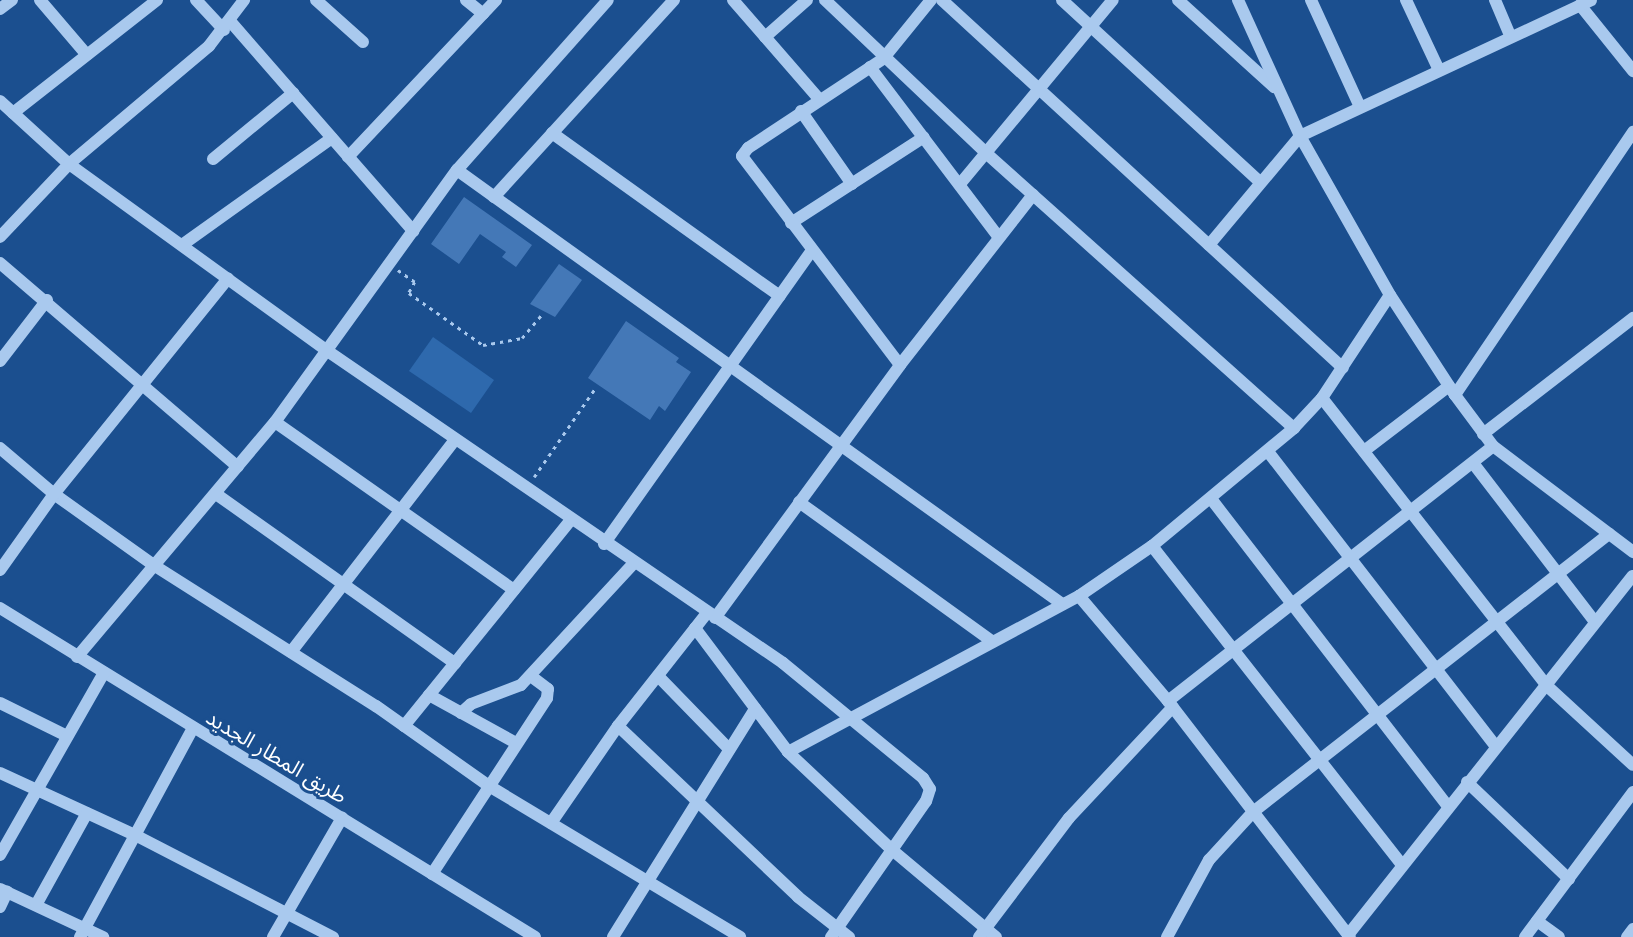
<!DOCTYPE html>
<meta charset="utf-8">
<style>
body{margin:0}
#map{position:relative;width:1633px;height:937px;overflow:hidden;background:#1b4f8f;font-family:Mulish,"Noto Sans Arabic",sans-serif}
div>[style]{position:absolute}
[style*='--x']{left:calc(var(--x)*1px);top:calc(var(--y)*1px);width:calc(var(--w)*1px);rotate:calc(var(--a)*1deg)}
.green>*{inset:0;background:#2e69ad}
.building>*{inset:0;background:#4478b7}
.path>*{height:2.5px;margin-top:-1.25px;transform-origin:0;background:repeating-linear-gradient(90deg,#a9c9ee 0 3.5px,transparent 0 8.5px)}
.minor>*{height:12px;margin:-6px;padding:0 6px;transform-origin:6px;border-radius:6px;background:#a9c9ee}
span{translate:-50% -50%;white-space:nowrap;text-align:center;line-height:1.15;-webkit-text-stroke:6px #1b4f8f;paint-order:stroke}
.street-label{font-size:21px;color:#fff}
</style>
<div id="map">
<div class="green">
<div style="clip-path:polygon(433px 337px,494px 380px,471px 413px,409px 371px)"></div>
</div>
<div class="building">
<div style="clip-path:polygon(464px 197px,532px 245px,516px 267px,502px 257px,506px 252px,480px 234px,459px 264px,431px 244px)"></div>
<div style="clip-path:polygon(559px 264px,582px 280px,555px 317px,530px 304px)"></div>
<div style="clip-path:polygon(626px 321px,679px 358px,676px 362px,691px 372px,665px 411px,659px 406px,650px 420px,588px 378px)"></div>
</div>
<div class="path">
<div style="--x:398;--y:270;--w:21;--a:35"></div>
<div style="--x:415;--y:282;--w:13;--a:119"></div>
<div style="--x:409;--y:293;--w:90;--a:35.1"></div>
<div style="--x:483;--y:345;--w:40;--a:-10"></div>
<div style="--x:522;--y:338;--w:30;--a:-50"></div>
<div style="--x:534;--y:477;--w:109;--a:-55.4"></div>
</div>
<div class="minor">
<div style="--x:40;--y:0;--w:72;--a:49.5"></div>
<div style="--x:196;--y:0;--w:41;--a:47"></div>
<div style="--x:316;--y:0;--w:63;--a:41.8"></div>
<div style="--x:466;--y:0;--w:22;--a:39"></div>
<div style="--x:733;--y:0;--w:131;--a:49"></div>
<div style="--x:825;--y:0;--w:222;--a:43.5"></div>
<div style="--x:986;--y:153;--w:413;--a:41.8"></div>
<div style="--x:942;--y:0;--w:544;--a:42.54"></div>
<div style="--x:1062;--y:0;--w:268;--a:42.6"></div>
<div style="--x:1178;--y:0;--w:130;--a:42.2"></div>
<div style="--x:1238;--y:0;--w:149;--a:65.5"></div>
<div style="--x:1300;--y:136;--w:183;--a:60.5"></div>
<div style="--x:1390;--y:295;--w:119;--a:57"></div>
<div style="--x:1455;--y:395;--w:64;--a:53.3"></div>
<div style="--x:1493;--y:446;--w:176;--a:37.1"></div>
<div style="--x:1311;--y:0;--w:115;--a:65.4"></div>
<div style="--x:1406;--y:0;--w:75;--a:64.8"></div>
<div style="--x:1495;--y:0;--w:39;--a:67"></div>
<div style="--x:1580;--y:5;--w:85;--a:51.2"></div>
<div style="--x:0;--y:9;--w:15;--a:-37"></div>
<div style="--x:230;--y:21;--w:279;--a:48.9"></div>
<div style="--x:765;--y:37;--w:56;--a:-41.4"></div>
<div style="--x:870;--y:67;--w:212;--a:52.9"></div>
<div style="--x:0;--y:101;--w:93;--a:42.4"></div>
<div style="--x:69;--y:164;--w:321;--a:35.9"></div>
<div style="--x:329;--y:352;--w:550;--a:34.41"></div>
<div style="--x:783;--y:663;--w:181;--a:39.4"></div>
<div style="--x:923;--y:778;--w:13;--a:58"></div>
<div style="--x:930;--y:789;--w:13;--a:108"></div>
<div style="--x:926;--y:801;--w:166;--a:124.9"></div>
<div style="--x:801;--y:111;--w:89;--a:55.1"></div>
<div style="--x:13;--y:113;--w:183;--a:-38.1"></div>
<div style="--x:552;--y:133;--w:280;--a:35.6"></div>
<div style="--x:348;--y:157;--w:216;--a:-46.7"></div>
<div style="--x:213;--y:159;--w:104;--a:-39.5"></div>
<div style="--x:457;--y:170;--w:745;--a:35.65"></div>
<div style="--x:960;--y:184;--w:239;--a:-50.3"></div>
<div style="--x:494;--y:197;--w:267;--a:-47.6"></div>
<div style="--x:791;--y:223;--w:158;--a:-32.9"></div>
<div style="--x:0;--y:237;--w:100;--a:-46.6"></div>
<div style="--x:69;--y:164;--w:183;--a:-40.1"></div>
<div style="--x:209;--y:46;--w:58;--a:-52.7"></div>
<div style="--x:182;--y:245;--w:184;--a:-35.5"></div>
<div style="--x:1209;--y:245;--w:142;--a:-50.1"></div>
<div style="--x:1300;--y:136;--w:321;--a:-25"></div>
<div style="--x:0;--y:263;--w:313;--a:40.6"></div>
<div style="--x:0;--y:361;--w:77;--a:-52.4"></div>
<div style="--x:900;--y:365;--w:262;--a:-127.1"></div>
<div style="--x:742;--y:156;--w:10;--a:-53"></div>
<div style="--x:748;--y:148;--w:162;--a:-33.4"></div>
<div style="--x:883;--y:59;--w:76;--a:-50.9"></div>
<div style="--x:1455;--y:395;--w:318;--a:-55.9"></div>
<div style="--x:1322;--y:398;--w:364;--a:52"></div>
<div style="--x:1546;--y:685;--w:118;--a:42.6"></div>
<div style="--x:275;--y:422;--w:292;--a:35.1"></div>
<div style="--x:1483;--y:434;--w:190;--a:-37.7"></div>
<div style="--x:0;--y:448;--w:71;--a:40.4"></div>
<div style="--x:54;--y:494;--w:124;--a:35.5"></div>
<div style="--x:155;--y:566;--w:262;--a:32.4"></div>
<div style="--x:376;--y:706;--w:138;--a:35.3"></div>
<div style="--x:489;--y:786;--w:293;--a:31"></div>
<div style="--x:1364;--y:451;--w:107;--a:-37.4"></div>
<div style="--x:1269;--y:453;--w:371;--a:52.3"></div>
<div style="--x:1473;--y:463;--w:200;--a:52.5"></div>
<div style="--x:216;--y:494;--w:293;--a:35.3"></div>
<div style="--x:1212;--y:500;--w:387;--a:52.4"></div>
<div style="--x:799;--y:502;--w:239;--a:35.8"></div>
<div style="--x:604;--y:544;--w:360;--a:-54.7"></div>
<div style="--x:1152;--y:546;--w:405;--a:51.9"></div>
<div style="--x:0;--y:570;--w:93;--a:-54.6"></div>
<div style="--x:54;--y:494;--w:277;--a:-51.1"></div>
<div style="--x:1079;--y:596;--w:138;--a:49.7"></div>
<div style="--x:1168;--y:701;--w:298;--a:52.4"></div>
<div style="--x:0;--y:608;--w:628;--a:31.59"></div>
<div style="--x:715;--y:618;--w:313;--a:-53.8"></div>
<div style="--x:900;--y:365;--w:216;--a:-52"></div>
<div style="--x:695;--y:628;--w:155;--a:53.1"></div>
<div style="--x:788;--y:752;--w:141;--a:43.3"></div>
<div style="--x:891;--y:849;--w:137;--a:40"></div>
<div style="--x:291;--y:652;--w:268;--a:-52.3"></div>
<div style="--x:77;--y:657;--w:307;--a:-49.9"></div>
<div style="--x:275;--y:422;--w:311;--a:-54.2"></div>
<div style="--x:457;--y:170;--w:227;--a:-48.4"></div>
<div style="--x:658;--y:676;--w:102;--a:45.8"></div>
<div style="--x:429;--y:695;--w:99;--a:28.9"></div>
<div style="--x:1168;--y:701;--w:413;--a:-38.1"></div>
<div style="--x:0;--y:703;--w:75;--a:26.2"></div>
<div style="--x:461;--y:713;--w:13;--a:-42"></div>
<div style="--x:471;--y:704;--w:53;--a:-20.8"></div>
<div style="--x:521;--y:685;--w:165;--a:-47.2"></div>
<div style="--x:404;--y:726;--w:264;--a:-51"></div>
<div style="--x:618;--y:726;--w:248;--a:43.5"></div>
<div style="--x:798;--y:897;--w:65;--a:38.1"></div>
<div style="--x:788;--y:752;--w:330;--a:-28.2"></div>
<div style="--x:1079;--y:596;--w:88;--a:-34.4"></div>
<div style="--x:1152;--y:546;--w:185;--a:-39.7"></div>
<div style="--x:1294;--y:428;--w:41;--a:-47"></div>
<div style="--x:1322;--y:398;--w:123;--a:-56.6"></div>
<div style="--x:0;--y:773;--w:149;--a:24.7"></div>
<div style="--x:135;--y:835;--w:223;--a:27.3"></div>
<div style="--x:1467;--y:782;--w:141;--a:43.6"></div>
<div style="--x:551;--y:823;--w:118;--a:-55.4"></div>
<div style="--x:618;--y:726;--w:144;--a:-51.8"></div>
<div style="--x:0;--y:855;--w:210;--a:-60.3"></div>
<div style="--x:432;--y:874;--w:210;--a:-56.8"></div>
<div style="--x:547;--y:698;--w:9;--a:-84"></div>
<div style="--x:548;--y:689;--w:21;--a:-143"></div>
<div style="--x:0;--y:889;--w:114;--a:25"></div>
<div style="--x:36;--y:905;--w:105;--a:-61"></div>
<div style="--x:0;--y:907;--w:17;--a:-65"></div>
<div style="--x:1537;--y:921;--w:27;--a:36"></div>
<div style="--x:1348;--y:935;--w:458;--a:-51.6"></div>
<div style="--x:80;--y:937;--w:238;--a:-61.6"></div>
<div style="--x:273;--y:937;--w:138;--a:-59.9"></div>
<div style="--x:613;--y:937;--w:269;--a:-58.1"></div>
<div style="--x:979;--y:937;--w:149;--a:-52.9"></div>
<div style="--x:1069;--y:818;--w:152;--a:-46.9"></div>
<div style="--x:1167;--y:937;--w:88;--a:-61.4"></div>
<div style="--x:1209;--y:860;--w:65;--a:-47.5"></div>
<div style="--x:1253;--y:812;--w:452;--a:-38"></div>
<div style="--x:1525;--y:937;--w:181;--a:-53.3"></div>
<div style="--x:1627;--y:937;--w:10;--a:-53"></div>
</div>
<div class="street-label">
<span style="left:277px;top:756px;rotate:31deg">طريق المطار الجديد</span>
</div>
</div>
